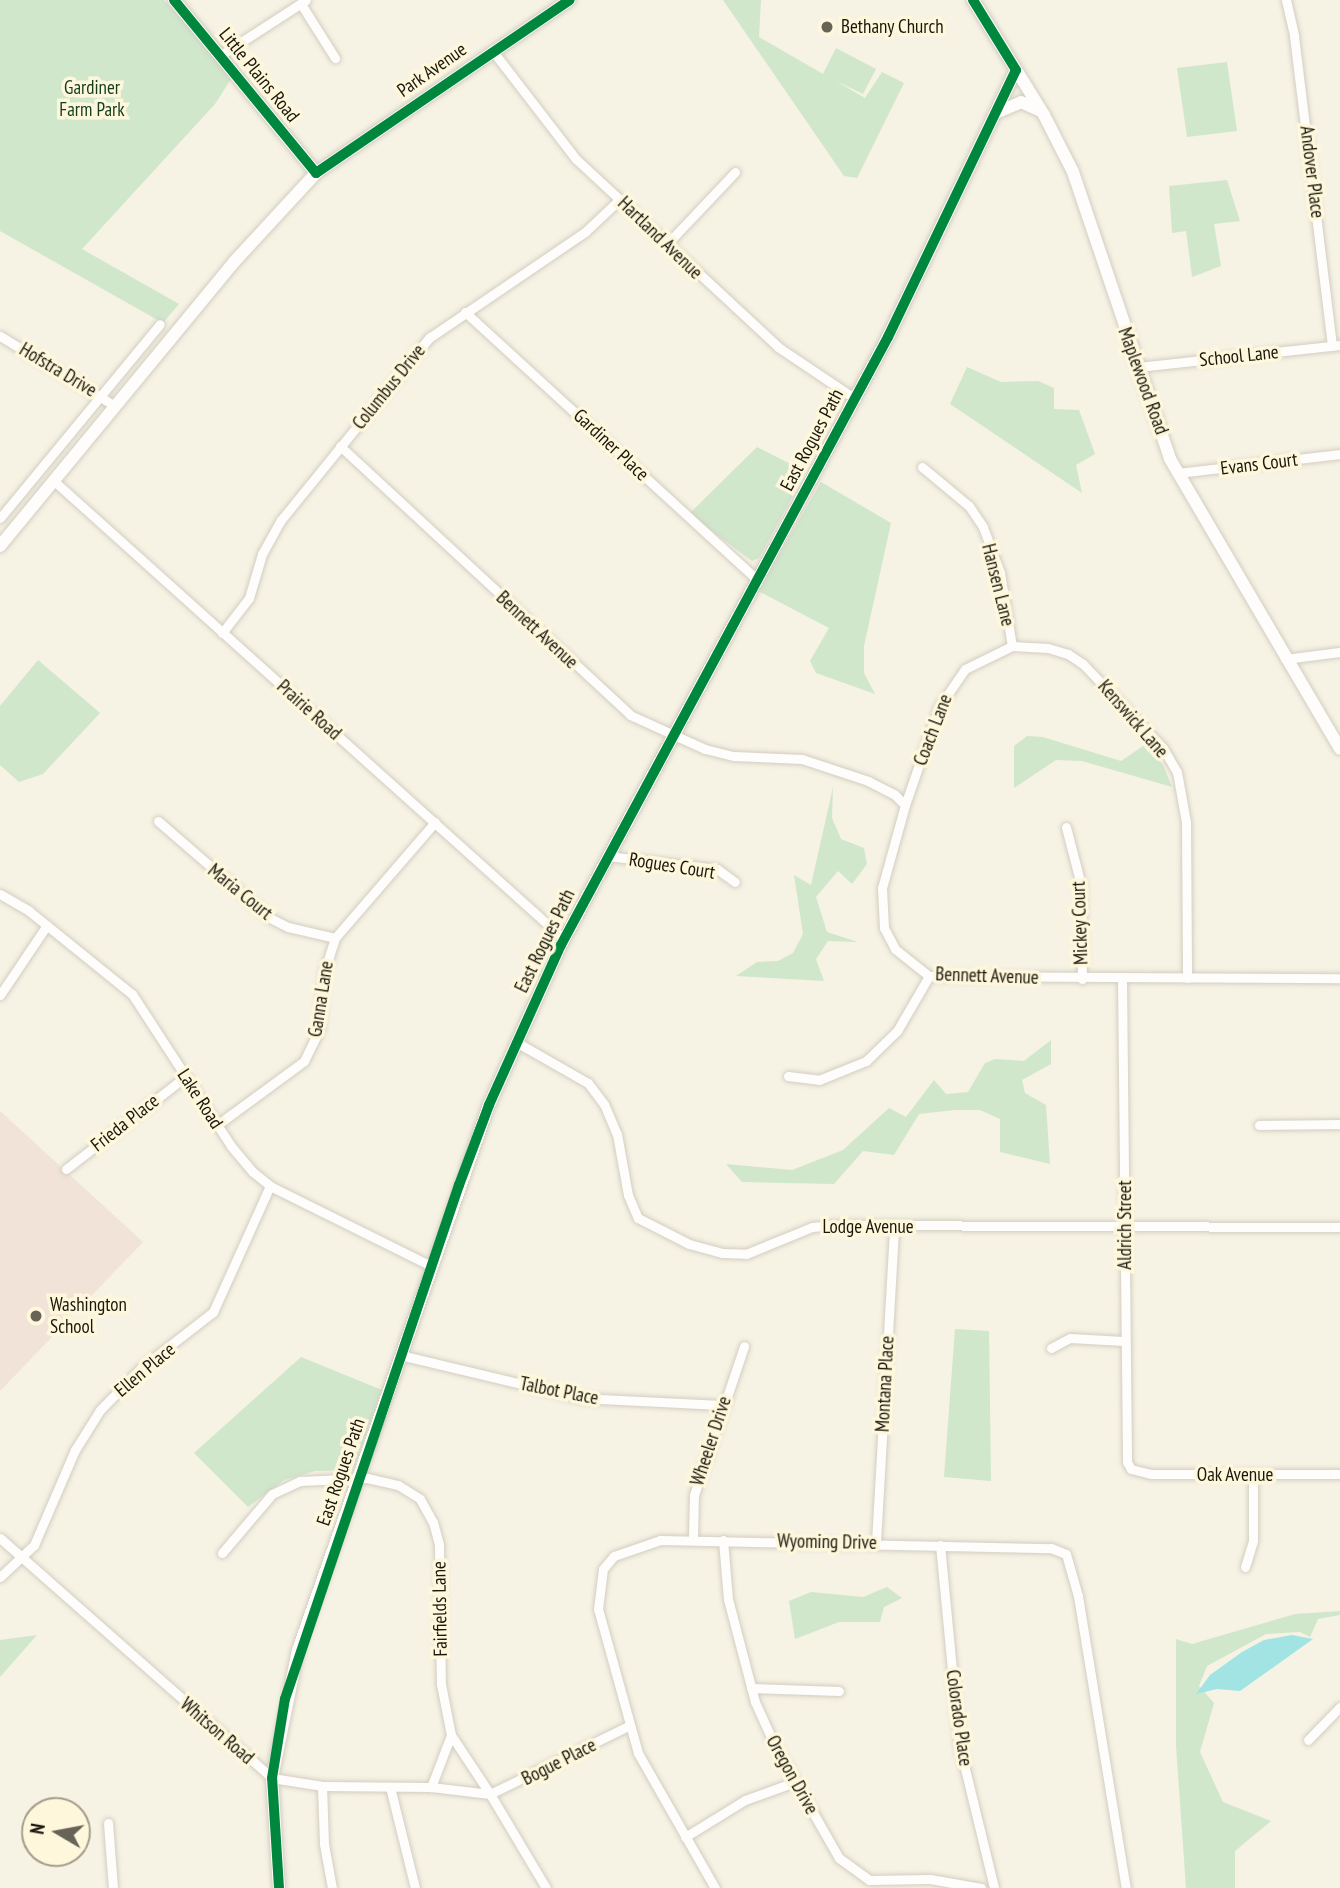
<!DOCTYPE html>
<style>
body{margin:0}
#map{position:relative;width:1340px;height:1888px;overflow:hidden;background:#f6f2e4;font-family:"PT Sans Narrow",sans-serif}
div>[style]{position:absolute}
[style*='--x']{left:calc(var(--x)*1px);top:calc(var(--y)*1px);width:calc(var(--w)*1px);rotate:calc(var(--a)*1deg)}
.education>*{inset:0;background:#f1e3d7}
.green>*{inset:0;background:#d0e7cc}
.water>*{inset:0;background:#a1e4e3}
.roads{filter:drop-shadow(0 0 2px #d2cec1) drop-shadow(0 0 2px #d2cec1)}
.street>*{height:9px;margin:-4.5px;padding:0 4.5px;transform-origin:4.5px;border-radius:4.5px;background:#fefdfb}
.secondary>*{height:12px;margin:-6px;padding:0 6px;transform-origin:6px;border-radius:6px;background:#fefdfb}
.cycleway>*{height:10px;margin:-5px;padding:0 5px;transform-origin:5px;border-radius:5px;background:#00873e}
.dots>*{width:19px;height:19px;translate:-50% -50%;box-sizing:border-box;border:4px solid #fef7dc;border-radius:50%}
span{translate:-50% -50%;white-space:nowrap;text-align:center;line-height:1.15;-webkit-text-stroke:7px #fef7dc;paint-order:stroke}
.poi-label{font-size:19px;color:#1a170b}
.left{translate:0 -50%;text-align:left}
.street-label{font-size:19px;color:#1a170b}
.park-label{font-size:19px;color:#123e1e}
.north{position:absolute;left:21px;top:1797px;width:70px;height:70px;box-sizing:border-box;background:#fef7dc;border:2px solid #a39d88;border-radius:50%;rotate:280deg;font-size:19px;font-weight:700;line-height:28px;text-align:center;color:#1a170b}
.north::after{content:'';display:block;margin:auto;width:24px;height:32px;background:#676457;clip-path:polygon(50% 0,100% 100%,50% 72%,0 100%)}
</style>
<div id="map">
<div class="education">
<div style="clip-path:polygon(0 1111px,143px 1242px,0 1391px)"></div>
</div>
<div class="green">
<div style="clip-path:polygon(0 0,164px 0,233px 76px,215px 104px,82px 249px,179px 304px,163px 323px,0 231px)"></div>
<div style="clip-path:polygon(723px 0,761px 0,759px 37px,823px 74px,836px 48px,876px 69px,863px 94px,836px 81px,865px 98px,882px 72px,904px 83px,857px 178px,844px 176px)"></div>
<div style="clip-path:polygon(1227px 62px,1237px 131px,1187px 137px,1177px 68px)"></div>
<div style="clip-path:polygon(1227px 180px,1240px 221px,1214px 224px,1221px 266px,1192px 277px,1186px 231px,1172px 233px,1169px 186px)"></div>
<div style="clip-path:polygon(967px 367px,1001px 382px,1038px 381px,1054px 388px,1054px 409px,1079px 410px,1095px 454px,1076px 465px,1082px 493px,950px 404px)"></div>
<div style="clip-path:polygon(757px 447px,806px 472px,759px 558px,752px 561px,689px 514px)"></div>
<div style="clip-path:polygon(821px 482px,891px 523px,864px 646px,864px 673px,875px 694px,816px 673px,810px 661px,829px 628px,758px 591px)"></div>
<div style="clip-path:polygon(38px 660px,100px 713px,43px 774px,19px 782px,0 765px,0 706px)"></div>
<div style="clip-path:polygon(1027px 736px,1043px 737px,1121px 761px,1146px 744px,1163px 765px,1172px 787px,1082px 761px,1056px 760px,1014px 788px,1014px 746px)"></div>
<div style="clip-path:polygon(833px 787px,832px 818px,841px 839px,864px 848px,867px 864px,852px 884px,838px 871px,816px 897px,827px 932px,858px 942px,828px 941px,816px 959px,824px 981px,736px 976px,757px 962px,778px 961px,793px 953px,803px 934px,794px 875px,811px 885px)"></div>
<div style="clip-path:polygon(1051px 1040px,1051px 1064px,1022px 1080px,1025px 1093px,1046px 1105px,1050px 1164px,1000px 1152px,1000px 1119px,980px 1110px,955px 1110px,919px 1114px,894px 1155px,863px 1151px,834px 1184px,742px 1182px,726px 1164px,792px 1170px,843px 1150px,889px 1108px,906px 1117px,934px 1080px,946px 1094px,968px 1092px,985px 1063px,995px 1059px,1024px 1061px)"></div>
<div style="clip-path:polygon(955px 1329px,989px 1331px,991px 1481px,944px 1477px)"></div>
<div style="clip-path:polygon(301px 1357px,382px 1390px,353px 1470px,315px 1471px,284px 1480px,248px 1507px,194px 1453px)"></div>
<div style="clip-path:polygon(887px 1587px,902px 1598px,884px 1607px,880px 1622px,839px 1622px,795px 1639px,789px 1601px,811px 1592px,863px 1597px)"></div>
<div style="clip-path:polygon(1340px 1611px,1340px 1615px,1318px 1619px,1310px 1637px,1300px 1632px,1266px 1634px,1207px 1666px,1199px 1686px,1214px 1703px,1200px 1752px,1223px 1802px,1271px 1821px,1235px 1851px,1235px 1888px,1186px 1888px,1176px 1746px,1176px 1639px,1192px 1644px,1295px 1614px)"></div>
<div style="clip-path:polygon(37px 1635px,0 1677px,0 1640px)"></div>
</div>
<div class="water">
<div style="clip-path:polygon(1292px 1635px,1313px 1639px,1240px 1691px,1217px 1689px,1196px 1694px,1210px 1675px,1242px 1652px,1264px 1640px)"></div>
</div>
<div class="roads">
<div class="street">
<div style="--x:1286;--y:0;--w:37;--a:77"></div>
<div style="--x:1294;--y:36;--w:312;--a:83"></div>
<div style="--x:301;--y:4;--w:64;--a:57.8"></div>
<div style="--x:492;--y:50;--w:138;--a:52.4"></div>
<div style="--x:576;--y:159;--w:276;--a:42.9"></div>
<div style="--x:778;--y:347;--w:92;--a:33.9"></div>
<div style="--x:221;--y:55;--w:101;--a:-32.9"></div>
<div style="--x:667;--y:244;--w:99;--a:-46.6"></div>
<div style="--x:465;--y:312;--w:395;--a:42.5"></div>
<div style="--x:0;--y:336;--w:135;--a:31.3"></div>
<div style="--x:1138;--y:367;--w:203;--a:-6.2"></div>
<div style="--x:340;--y:446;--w:396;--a:42.8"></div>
<div style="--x:630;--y:715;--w:82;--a:24.4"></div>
<div style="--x:705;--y:749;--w:30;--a:14"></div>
<div style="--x:734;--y:756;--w:68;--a:2.5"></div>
<div style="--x:802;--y:759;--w:70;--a:18.4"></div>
<div style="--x:868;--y:781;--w:30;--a:27"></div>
<div style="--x:895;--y:795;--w:14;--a:45"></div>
<div style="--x:905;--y:805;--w:86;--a:105.5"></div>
<div style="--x:882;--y:888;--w:40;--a:87.1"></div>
<div style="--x:884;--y:928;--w:24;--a:62"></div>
<div style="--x:895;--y:949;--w:43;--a:38.5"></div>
<div style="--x:929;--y:976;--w:411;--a:0.3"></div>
<div style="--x:922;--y:467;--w:61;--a:39.7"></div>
<div style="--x:969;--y:506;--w:25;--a:56"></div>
<div style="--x:983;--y:527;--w:49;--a:69.7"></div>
<div style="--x:1000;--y:573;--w:74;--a:80.7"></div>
<div style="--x:1178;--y:473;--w:163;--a:-6.7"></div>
<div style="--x:54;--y:481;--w:685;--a:41.93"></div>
<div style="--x:0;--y:518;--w:251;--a:-50.5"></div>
<div style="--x:222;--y:633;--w:44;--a:-52.4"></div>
<div style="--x:249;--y:598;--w:46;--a:-73.5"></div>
<div style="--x:262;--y:554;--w:39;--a:-61"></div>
<div style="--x:281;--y:520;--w:235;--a:-50.9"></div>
<div style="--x:429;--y:338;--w:189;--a:-34.2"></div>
<div style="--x:585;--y:232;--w:48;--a:-43.3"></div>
<div style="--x:1285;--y:659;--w:55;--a:-7.3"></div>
<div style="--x:905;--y:805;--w:104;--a:-70.9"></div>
<div style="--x:939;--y:707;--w:46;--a:-55.6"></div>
<div style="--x:965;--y:669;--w:52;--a:-26.1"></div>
<div style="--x:1012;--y:646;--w:36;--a:3"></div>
<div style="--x:1048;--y:648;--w:21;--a:17"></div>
<div style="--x:1068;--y:654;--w:18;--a:34"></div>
<div style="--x:1083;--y:664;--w:116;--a:46.4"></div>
<div style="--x:1163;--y:748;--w:28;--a:60"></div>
<div style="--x:1177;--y:772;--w:51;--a:79.8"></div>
<div style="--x:1186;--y:822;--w:156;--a:89.6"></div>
<div style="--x:158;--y:821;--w:148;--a:40.9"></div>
<div style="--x:270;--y:918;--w:20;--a:27"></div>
<div style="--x:288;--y:927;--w:48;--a:13.2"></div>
<div style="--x:1066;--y:827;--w:60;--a:75.5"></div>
<div style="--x:1081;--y:885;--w:94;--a:89.4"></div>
<div style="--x:607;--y:856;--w:111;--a:6.7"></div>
<div style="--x:717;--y:869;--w:22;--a:36"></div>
<div style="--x:0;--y:894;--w:34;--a:30"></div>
<div style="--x:29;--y:911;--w:132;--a:38.9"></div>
<div style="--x:132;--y:994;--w:181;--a:56.9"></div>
<div style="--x:231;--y:1146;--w:34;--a:50"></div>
<div style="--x:253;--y:1172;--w:22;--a:39"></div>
<div style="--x:270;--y:1186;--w:180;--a:26.4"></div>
<div style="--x:1122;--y:979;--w:483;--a:89.4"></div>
<div style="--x:1127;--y:1462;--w:8;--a:60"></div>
<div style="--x:1131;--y:1469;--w:21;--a:14"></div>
<div style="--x:1151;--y:1474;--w:189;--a:0"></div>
<div style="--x:0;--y:995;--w:84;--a:-56.1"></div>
<div style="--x:516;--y:1042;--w:83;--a:29.7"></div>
<div style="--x:588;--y:1083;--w:26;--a:53"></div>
<div style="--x:604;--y:1104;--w:33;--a:67"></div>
<div style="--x:617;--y:1134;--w:62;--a:79.8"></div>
<div style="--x:628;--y:1195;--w:25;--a:67"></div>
<div style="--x:638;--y:1218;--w:57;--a:27"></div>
<div style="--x:689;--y:1244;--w:34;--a:15"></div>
<div style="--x:722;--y:1253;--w:24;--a:2"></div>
<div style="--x:746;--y:1254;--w:71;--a:-22.2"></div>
<div style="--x:812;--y:1227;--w:22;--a:-5"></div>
<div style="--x:834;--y:1225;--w:506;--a:0.23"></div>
<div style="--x:788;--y:1076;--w:31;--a:7"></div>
<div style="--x:819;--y:1080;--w:51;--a:-22"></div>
<div style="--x:866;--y:1061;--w:43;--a:-44.1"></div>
<div style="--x:897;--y:1031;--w:64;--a:-59.8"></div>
<div style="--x:217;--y:1125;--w:108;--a:-36.3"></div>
<div style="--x:304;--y:1061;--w:34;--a:-64"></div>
<div style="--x:319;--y:1030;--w:58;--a:-85.1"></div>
<div style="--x:324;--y:972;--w:36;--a:-72"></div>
<div style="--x:335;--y:938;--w:153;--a:-49.2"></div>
<div style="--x:1259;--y:1125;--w:81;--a:-0.7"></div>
<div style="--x:66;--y:1169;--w:150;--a:-37.7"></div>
<div style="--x:1051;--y:1348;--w:21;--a:-28"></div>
<div style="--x:1070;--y:1338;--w:53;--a:3.2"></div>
<div style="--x:400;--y:1355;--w:185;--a:13.4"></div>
<div style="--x:580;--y:1398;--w:141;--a:2.8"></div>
<div style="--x:0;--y:1538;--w:363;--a:41.4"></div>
<div style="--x:272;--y:1778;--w:51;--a:9.1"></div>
<div style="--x:322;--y:1786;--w:109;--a:0.5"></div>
<div style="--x:431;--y:1787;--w:59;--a:6.8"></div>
<div style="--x:490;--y:1794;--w:109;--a:59.2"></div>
<div style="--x:693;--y:1538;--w:43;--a:-88.7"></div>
<div style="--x:694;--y:1495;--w:157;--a:-71.4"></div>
<div style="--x:723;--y:1540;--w:59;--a:85.2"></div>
<div style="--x:728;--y:1599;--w:106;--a:75.3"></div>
<div style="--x:755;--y:1702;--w:48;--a:65.6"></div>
<div style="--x:775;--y:1746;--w:129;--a:60.3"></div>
<div style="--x:839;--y:1858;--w:37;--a:36"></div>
<div style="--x:869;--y:1880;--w:61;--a:-0.9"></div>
<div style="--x:930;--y:1879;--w:52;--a:10"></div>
<div style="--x:876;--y:1542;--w:316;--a:-86.7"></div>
<div style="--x:940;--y:1545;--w:200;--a:84.5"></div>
<div style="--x:959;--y:1744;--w:148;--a:76.3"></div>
<div style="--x:222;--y:1553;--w:77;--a:-49.7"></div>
<div style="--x:272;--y:1494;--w:31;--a:-25"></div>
<div style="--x:300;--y:1481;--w:67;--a:-2.6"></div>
<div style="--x:367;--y:1478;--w:32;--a:13"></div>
<div style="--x:398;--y:1485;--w:26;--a:32"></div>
<div style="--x:420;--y:1499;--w:26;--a:61"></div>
<div style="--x:433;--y:1522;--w:24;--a:75"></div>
<div style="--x:439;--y:1545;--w:139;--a:89.2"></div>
<div style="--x:441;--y:1684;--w:52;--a:78.9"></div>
<div style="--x:451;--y:1735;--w:56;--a:111"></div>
<div style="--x:1245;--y:1567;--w:28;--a:-73"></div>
<div style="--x:1253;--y:1540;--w:65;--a:-90"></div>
<div style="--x:0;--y:1577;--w:47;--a:-43.3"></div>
<div style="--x:34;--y:1545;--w:103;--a:-66.7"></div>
<div style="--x:75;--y:1450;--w:47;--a:-58"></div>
<div style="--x:100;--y:1410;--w:59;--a:-45.7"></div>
<div style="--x:141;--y:1368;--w:91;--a:-37.9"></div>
<div style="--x:213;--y:1312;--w:138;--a:-65.7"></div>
<div style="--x:751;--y:1688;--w:88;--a:2"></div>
<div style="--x:451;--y:1735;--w:71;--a:56.5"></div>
<div style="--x:490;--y:1794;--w:154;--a:-26.2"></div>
<div style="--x:1308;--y:1740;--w:46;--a:-45.9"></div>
<div style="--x:322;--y:1786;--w:58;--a:88"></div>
<div style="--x:324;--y:1844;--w:45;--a:79.7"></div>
<div style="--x:390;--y:1787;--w:104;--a:76.1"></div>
<div style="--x:108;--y:1823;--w:65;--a:85.6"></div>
<div style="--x:685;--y:1837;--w:70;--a:-31.7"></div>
<div style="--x:745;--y:1800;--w:53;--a:-19.8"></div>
<div style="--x:715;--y:1888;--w:155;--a:-119.7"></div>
<div style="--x:638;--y:1753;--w:149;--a:-105.5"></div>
<div style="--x:598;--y:1609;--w:40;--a:-82.9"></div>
<div style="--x:603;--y:1569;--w:17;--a:-50"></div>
<div style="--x:614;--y:1556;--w:49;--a:-19.2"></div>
<div style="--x:660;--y:1540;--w:391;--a:1.2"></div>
<div style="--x:1051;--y:1548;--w:16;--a:22"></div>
<div style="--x:1066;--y:1554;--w:44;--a:74.1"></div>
<div style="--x:1078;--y:1596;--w:296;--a:80.7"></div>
</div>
<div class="secondary">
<div style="--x:174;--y:0;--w:224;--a:50.6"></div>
<div style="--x:973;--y:0;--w:135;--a:58.3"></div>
<div style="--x:1044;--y:115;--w:64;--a:63"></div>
<div style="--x:1073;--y:172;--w:303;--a:71.3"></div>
<div style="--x:1170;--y:459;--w:336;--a:59.6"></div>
<div style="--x:998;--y:112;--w:25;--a:-23"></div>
<div style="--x:1021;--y:102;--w:22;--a:24"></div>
<div style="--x:0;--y:546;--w:368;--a:-50.5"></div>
<div style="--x:234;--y:262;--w:121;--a:-47.3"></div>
<div style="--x:316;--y:173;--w:307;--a:-34.3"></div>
<div style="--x:279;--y:1888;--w:110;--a:-93.6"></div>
<div style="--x:272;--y:1778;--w:131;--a:-78.5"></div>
<div style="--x:298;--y:1650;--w:577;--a:-70.69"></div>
<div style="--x:489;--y:1105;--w:175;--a:-65.8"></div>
<div style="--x:561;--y:945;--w:690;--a:-61.73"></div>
<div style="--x:888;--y:337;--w:296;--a:-64.4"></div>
</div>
</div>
<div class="cycleway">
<div style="--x:174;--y:0;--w:224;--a:50.6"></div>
<div style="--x:316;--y:173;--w:307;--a:-34.3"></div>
<div style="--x:279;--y:1888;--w:110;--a:-93.6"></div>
<div style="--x:272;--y:1778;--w:80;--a:-80.7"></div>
<div style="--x:285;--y:1699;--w:543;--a:-71.3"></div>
<div style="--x:459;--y:1185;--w:85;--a:-69.4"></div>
<div style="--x:489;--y:1105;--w:175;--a:-65.8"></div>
<div style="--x:561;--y:945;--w:690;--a:-61.73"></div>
<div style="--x:888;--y:337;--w:296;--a:-64.4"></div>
<div style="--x:1016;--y:70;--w:82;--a:-121.6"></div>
</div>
<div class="dots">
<div style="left:827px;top:27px;background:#676457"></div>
<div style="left:36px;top:1316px;background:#676457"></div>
</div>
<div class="poi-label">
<span class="left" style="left:841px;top:27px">Bethany Church</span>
<span class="left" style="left:50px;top:1316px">Washington<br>School</span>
</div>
<div class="street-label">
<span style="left:432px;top:70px;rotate:-35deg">Park Avenue</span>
<span style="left:259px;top:75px;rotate:51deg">Little Plains Road</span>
<span style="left:1312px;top:172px;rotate:83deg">Andover Place</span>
<span style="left:660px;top:238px;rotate:44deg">Hartland Avenue</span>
<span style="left:1239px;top:356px;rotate:-6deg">School Lane</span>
<span style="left:58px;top:370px;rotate:31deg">Hofstra Drive</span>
<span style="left:1143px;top:381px;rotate:70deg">Maplewood Road</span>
<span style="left:389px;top:387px;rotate:-51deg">Columbus Drive</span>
<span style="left:812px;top:440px;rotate:-62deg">East Rogues Path</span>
<span style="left:611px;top:445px;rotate:43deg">Gardiner Place</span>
<span style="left:1259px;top:464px;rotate:-7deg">Evans Court</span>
<span style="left:998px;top:585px;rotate:76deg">Hansen Lane</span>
<span style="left:537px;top:630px;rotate:43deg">Bennett Avenue</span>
<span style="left:309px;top:710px;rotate:42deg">Prairie Road</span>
<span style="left:1133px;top:719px;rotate:49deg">Kenswick Lane</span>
<span style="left:933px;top:730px;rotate:-69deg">Coach Lane</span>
<span style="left:672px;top:866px;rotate:9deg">Rogues Court</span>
<span style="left:240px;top:892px;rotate:39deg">Maria Court</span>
<span style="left:1080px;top:923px;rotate:-92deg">Mickey Court</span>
<span style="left:545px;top:941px;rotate:-64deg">East Rogues Path</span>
<span style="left:987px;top:976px;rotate:2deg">Bennett Avenue</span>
<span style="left:321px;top:999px;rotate:-81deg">Ganna Lane</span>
<span style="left:200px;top:1099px;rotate:57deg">Lake Road</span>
<span style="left:125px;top:1123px;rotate:-38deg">Frieda Place</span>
<span style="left:1125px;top:1225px;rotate:-90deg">Aldrich Street</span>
<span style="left:868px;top:1227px">Lodge Avenue</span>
<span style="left:145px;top:1370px;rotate:-40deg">Ellen Place</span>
<span style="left:885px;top:1384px;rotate:-87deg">Montana Place</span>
<span style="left:559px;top:1391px;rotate:11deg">Talbot Place</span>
<span style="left:711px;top:1441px;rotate:-72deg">Wheeler Drive</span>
<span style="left:341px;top:1472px;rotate:-71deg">East Rogues Path</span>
<span style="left:1235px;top:1475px">Oak Avenue</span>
<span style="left:827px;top:1542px;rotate:1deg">Wyoming Drive</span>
<span style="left:440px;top:1609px;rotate:-91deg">Fairfields Lane</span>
<span style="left:959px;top:1718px;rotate:82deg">Colorado Place</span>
<span style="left:217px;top:1731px;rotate:41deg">Whitson Road</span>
<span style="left:559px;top:1762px;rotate:-27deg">Bogue Place</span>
<span style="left:792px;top:1775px;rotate:61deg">Oregon Drive</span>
</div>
<div class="park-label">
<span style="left:92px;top:99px">Gardiner<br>Farm Park</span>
</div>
<div class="north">N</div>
</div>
